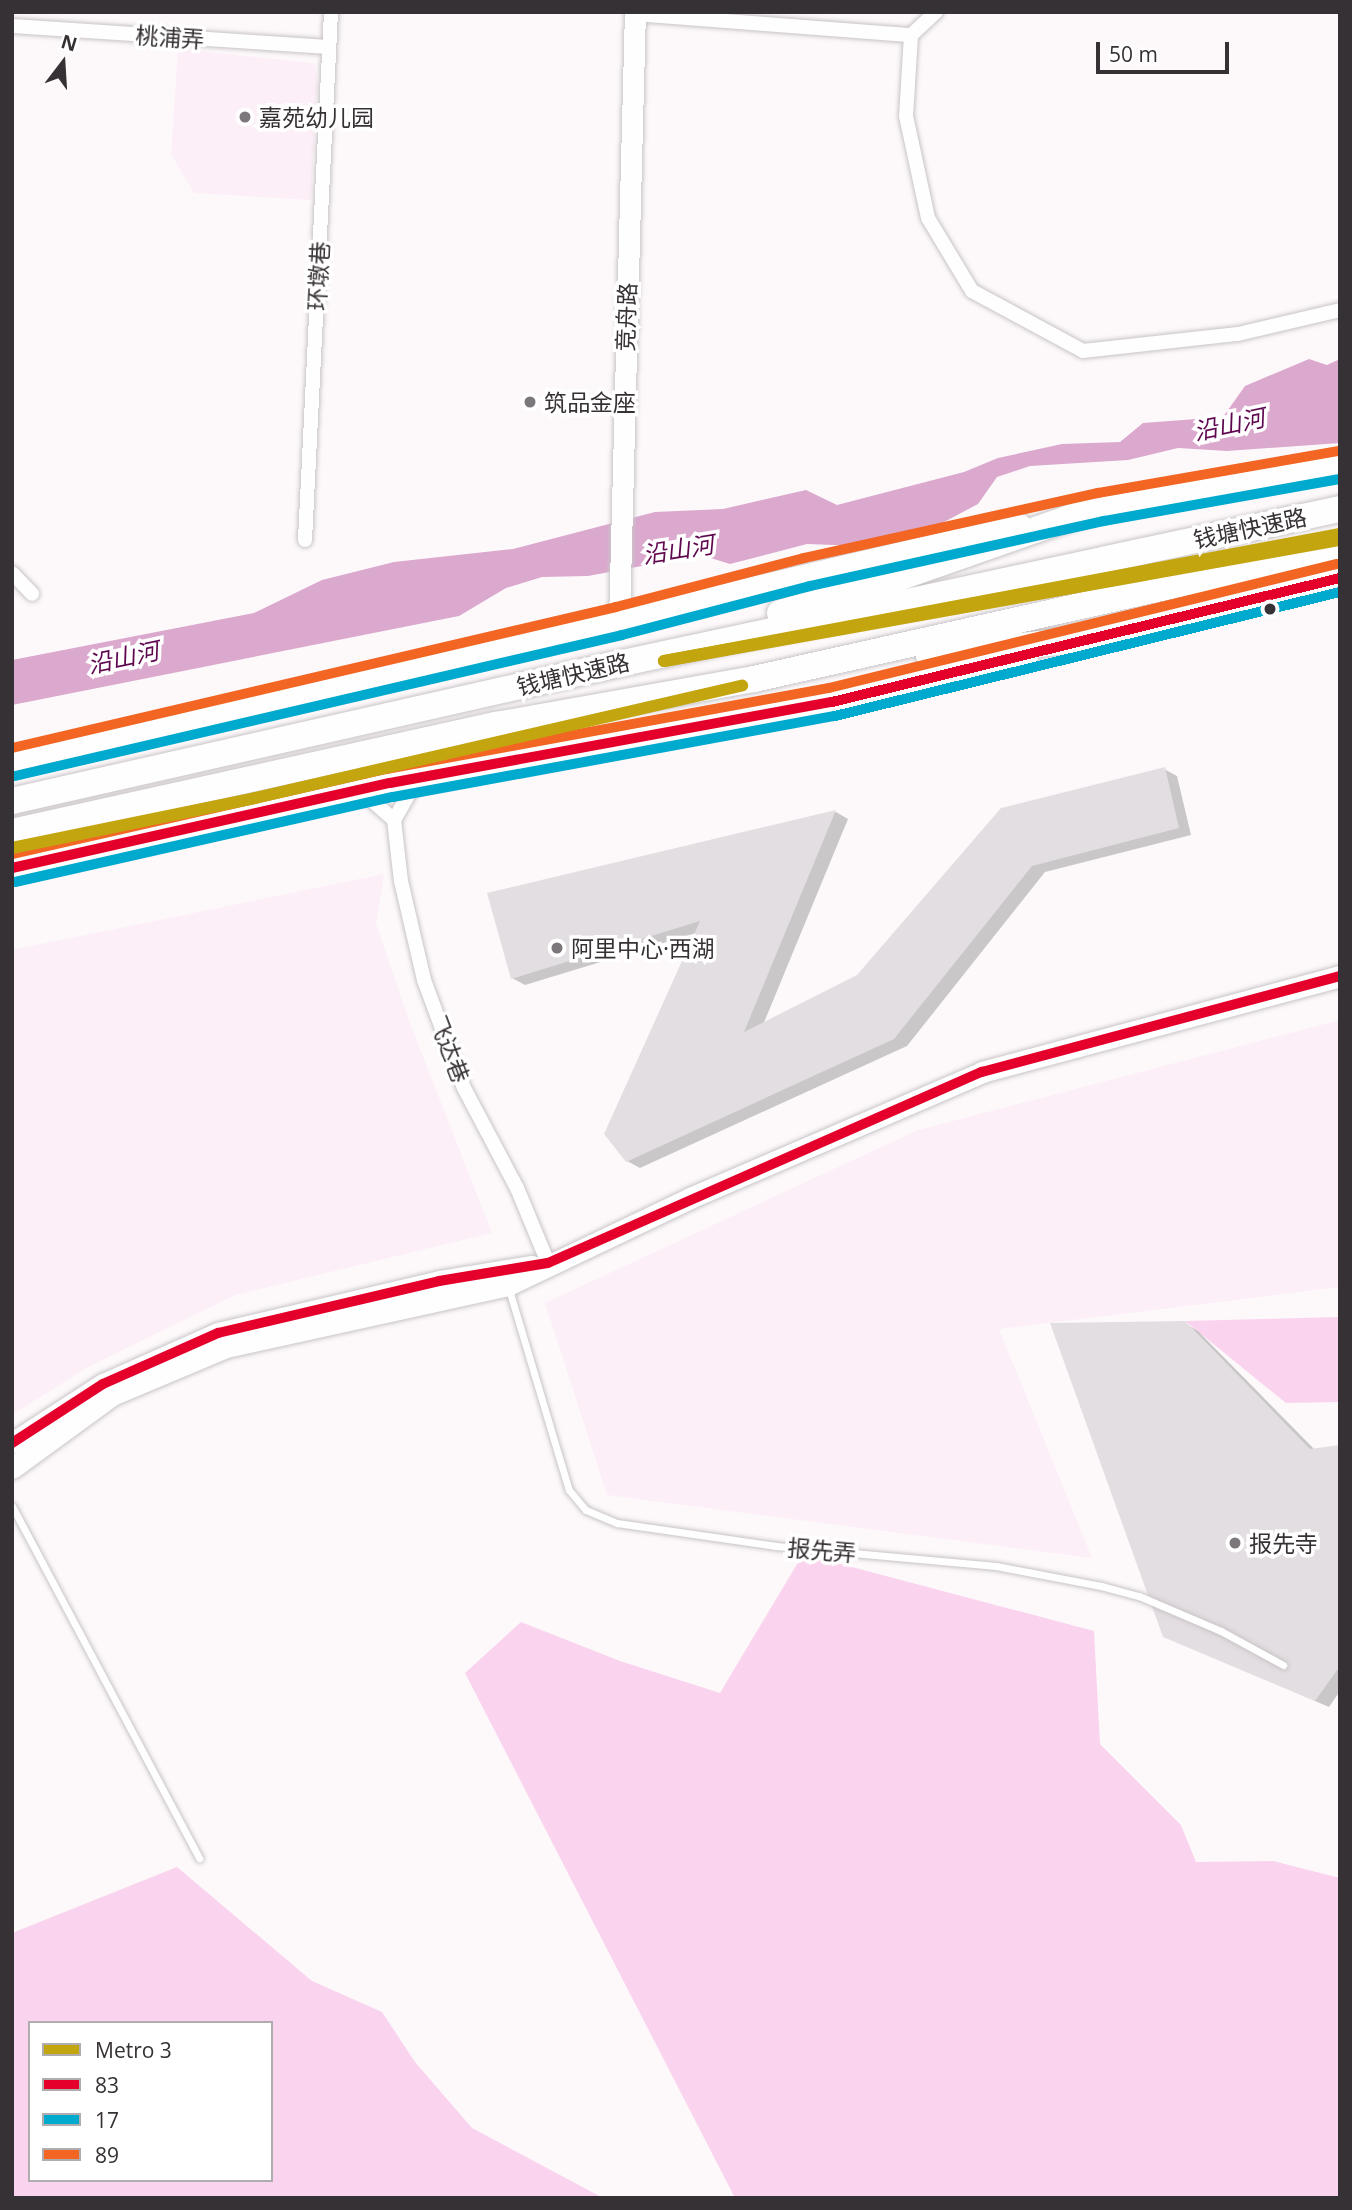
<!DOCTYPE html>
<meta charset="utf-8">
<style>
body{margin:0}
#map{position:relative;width:1352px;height:2210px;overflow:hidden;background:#fdf9fb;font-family:"Open Sans","Noto Sans SC",sans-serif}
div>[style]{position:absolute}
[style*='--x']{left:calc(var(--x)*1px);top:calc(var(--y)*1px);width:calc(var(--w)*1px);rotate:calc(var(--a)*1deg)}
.built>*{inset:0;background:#fceff7}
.green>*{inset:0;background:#fad4ee}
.water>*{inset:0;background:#dba8ce}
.shadow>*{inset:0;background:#0003}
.building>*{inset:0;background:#e3dee1}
.roads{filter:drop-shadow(0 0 2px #c8c4c7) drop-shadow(0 0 2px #c8c4c7)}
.lane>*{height:7px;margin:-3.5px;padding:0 3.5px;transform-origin:3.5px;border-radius:3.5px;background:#fffefe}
.street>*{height:14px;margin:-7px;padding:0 7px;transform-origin:7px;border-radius:7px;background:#fffefe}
.secondary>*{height:21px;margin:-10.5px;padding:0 10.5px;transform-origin:10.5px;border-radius:10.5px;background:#fffefe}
.primary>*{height:23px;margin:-11.5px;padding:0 11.5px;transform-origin:11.5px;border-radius:11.5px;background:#fffefe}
.highway>*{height:26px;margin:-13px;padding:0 13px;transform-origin:13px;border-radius:13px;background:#fffefe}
.bus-1>*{height:10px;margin:-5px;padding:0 5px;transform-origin:5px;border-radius:5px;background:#e4002b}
.bus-2>*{height:10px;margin:-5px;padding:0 5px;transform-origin:5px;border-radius:5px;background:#00a9ce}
.bus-3>*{height:10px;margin:-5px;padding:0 5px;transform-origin:5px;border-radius:5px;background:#f26522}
.metro-1>*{height:12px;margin:-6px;padding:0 6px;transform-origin:6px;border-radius:6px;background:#c3a510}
.dots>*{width:19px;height:19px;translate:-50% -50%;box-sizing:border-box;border:4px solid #fff;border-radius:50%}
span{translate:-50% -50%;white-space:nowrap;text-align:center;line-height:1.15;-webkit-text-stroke:7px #fff;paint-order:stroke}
.street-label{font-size:23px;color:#363134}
.poi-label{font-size:23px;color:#363134}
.left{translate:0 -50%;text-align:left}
.water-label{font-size:24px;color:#5f084f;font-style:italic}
.frame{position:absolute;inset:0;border:14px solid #363134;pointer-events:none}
.legend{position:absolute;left:28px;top:2021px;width:245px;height:161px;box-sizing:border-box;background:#fff;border:2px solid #afadae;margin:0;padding:9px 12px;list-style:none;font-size:21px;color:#363134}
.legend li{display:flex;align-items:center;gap:14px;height:35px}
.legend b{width:35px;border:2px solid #afadae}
.north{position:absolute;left:28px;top:28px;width:70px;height:70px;-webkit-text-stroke:5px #fff;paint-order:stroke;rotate:17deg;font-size:19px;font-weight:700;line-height:28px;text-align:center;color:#363134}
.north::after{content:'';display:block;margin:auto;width:24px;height:32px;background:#363134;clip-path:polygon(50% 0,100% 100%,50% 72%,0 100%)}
.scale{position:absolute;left:1096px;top:42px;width:133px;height:32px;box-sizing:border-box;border:4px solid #363134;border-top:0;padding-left:9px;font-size:21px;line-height:24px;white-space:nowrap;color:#363134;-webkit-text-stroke:5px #fff;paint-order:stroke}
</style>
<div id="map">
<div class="built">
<div style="clip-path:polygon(178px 49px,314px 63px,318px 79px,311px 200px,194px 193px,171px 154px)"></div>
<div style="clip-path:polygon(384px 874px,376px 923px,411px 1026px,492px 1233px,235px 1295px,86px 1368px,12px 1415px,12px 950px)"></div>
<div style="clip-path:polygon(1340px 1020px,1340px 1287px,999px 1329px,1092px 1558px,607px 1495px,545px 1303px,918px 1130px)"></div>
</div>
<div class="green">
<div style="clip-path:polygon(1340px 1317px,1340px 1402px,1286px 1403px,1185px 1321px)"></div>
<div style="clip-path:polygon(803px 1554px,1094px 1631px,1100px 1744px,1181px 1825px,1196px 1862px,1273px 1861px,1340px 1878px,1340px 2198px,735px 2198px,465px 1673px,521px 1622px,620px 1661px,720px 1693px)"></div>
<div style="clip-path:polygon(evenodd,177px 1867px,312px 1981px,382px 2012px,415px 2062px,472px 2128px,603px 2198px,12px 2198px,12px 1933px,177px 1867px,30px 2023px,271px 2023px,271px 2180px,30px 2180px,30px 2023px)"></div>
</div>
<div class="water">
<div style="clip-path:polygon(1309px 359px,1327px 365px,1340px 359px,1340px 443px,1227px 451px,1178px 448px,1128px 460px,1030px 466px,997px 477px,978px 504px,914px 538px,862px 546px,807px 544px,730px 564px,701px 555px,588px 576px,542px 577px,506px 588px,459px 616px,12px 705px,12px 660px,254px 613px,322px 580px,394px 562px,513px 549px,655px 512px,723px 509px,806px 490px,837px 505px,964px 472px,998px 458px,1062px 444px,1120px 442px,1143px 423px,1223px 417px,1245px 386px)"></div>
</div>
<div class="shadow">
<div style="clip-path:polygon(1164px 769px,1177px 776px,1191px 835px,1045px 872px,907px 1046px,640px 1168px,627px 1161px,696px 933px,525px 985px,512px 978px,489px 894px,836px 812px,848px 819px,763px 1025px,858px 977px)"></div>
<div style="clip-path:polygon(1184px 1323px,1198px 1331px,1315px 1450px,1340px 1446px,1340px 1691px,1329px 1707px,1165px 1636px)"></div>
</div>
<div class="building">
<div style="clip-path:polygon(1165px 767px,1179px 828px,1032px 866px,894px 1039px,626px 1162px,604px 1134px,700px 921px,511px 979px,487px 893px,836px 810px,744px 1032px,857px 975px,1001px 808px)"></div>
<div style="clip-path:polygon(1185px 1321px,1310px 1449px,1340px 1445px,1340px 1666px,1315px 1701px,1163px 1637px,1050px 1323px)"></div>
</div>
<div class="roads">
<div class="lane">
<div style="--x:508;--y:1286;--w:213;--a:73.4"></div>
<div style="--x:569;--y:1490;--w:26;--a:50"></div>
<div style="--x:586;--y:1510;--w:34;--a:23"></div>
<div style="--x:617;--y:1523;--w:161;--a:8.2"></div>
<div style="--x:776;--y:1546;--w:221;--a:5.2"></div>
<div style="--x:996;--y:1566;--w:107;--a:10.8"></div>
<div style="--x:1101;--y:1586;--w:39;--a:15"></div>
<div style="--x:1139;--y:1596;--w:89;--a:23.1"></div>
<div style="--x:1221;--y:1631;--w:71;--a:28.7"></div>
<div style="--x:12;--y:1506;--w:399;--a:62"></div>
</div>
<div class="street">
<div style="--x:936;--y:12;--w:34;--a:137"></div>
<div style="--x:911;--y:35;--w:81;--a:93.5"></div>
<div style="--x:906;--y:116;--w:104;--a:77.8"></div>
<div style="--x:928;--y:218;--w:85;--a:58.9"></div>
<div style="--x:972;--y:291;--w:126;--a:28.4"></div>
<div style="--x:1083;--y:351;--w:156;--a:-6.3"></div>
<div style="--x:1238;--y:334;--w:105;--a:-13.2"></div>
<div style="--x:635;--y:14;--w:277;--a:4.4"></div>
<div style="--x:12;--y:26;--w:317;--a:3.8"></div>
<div style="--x:305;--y:540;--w:529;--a:-87.18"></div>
<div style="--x:12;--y:573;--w:29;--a:46"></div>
<div style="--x:418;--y:778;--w:48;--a:119.7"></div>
<div style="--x:394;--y:820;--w:61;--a:83.5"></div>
<div style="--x:401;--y:881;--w:102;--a:76.9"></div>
<div style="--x:424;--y:980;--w:115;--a:69.7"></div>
<div style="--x:464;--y:1088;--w:113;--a:62.1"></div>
<div style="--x:517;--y:1188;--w:81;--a:67.5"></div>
<div style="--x:360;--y:790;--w:45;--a:41.4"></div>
</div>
<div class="secondary">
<div style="--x:619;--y:621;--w:609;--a:-88.5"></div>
<div style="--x:12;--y:1443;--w:108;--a:-33"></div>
<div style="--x:103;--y:1384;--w:126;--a:-23.9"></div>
<div style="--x:218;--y:1333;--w:227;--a:-13.2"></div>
<div style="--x:439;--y:1281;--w:94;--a:-9.2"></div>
<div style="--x:12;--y:1468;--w:124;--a:-36.1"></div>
<div style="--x:112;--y:1395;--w:124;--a:-22.8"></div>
<div style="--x:226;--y:1347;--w:289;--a:-12.4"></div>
<div style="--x:508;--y:1285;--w:202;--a:-25.5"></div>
<div style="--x:690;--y:1198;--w:318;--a:-23.3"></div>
<div style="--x:982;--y:1072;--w:371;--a:-15"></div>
</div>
<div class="primary">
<div style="--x:1085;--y:511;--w:259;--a:-10.2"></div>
<div style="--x:1076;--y:642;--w:272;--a:-13.6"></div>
<div style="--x:12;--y:762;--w:1035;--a:-13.23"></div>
<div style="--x:12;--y:868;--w:387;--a:-12.7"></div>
<div style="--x:390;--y:783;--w:449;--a:-10.4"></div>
<div style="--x:832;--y:702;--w:200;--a:-13.6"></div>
</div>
<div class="highway">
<div style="--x:780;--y:613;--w:105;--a:-16"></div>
<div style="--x:881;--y:584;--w:233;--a:-19.3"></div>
<div style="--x:929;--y:656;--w:166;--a:-6.2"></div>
<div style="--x:12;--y:801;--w:607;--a:-12.75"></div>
<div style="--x:604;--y:667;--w:753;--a:-12.12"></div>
<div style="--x:12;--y:832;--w:496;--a:-12.5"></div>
<div style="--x:496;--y:725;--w:262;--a:-10.1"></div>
<div style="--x:754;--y:679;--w:600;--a:-12.6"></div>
</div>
</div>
<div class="bus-1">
<div style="--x:12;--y:868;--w:387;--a:-12.7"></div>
<div style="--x:390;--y:783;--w:449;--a:-10.4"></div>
<div style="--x:832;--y:702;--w:523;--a:-13.72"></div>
<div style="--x:12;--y:1443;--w:108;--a:-33"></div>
<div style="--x:103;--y:1384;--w:126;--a:-23.9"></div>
<div style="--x:218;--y:1333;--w:227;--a:-13.2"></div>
<div style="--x:439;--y:1281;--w:110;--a:-9.4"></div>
<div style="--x:548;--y:1263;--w:474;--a:-23.8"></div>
<div style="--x:982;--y:1072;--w:371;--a:-15"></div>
</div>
<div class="bus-2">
<div style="--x:15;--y:776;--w:623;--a:-13.08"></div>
<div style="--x:622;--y:635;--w:194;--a:-14.6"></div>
<div style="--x:810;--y:586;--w:301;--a:-12.5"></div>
<div style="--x:1104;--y:521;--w:240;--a:-10.1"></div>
<div style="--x:15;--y:882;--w:387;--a:-12.7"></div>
<div style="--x:393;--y:797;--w:449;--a:-10.4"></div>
<div style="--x:835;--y:716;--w:520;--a:-13.8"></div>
</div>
<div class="bus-3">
<div style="--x:12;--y:748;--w:620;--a:-13.14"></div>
<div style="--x:616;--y:607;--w:194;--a:-14.6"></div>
<div style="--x:804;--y:558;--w:301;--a:-12.5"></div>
<div style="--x:1098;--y:493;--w:244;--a:-9.9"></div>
<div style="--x:12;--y:854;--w:385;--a:-12.8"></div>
<div style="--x:387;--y:769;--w:449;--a:-10.4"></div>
<div style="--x:829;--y:688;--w:523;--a:-13.72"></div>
</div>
<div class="metro-1">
<div style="--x:1340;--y:534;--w:688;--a:169.36"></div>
<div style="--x:664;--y:661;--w:687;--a:-10.15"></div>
<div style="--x:12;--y:848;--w:248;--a:-11.6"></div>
<div style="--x:255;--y:798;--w:500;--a:-13"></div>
</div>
<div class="dots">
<div style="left:245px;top:117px;background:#7c777a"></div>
<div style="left:530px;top:402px;background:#7c777a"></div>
<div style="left:1270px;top:609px;background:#363134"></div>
<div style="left:557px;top:948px;background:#7c777a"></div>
<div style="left:1235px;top:1543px;background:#7c777a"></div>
</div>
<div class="street-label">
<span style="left:170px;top:37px;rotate:4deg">桃浦弄</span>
<span style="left:318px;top:276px;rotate:-87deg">环墩巷</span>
<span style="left:626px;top:317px;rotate:-88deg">竞舟路</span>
<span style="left:1250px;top:528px;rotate:-12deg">钱塘快速路</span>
<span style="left:573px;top:674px;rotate:-13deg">钱塘快速路</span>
<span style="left:450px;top:1049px;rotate:69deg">飞达巷</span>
<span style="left:822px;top:1550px;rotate:5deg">报先弄</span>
</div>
<div class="poi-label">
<span class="left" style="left:259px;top:117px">嘉苑幼儿园</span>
<span class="left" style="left:544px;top:402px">筑品金座</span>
<span class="left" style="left:571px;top:948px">阿里中心·西湖</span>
<span class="left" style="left:1249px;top:1543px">报先寺</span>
</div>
<div class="water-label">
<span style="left:1229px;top:424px;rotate:-12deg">沿山河</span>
<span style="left:678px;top:549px;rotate:-9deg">沿山河</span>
<span style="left:123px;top:657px;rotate:-12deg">沿山河</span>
</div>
<div class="frame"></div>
<ul class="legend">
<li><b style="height:9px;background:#c3a510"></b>Metro 3</li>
<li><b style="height:9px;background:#e4002b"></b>83</li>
<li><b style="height:9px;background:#00a9ce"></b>17</li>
<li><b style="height:9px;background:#f26522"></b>89</li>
</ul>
<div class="north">N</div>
<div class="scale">50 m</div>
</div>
